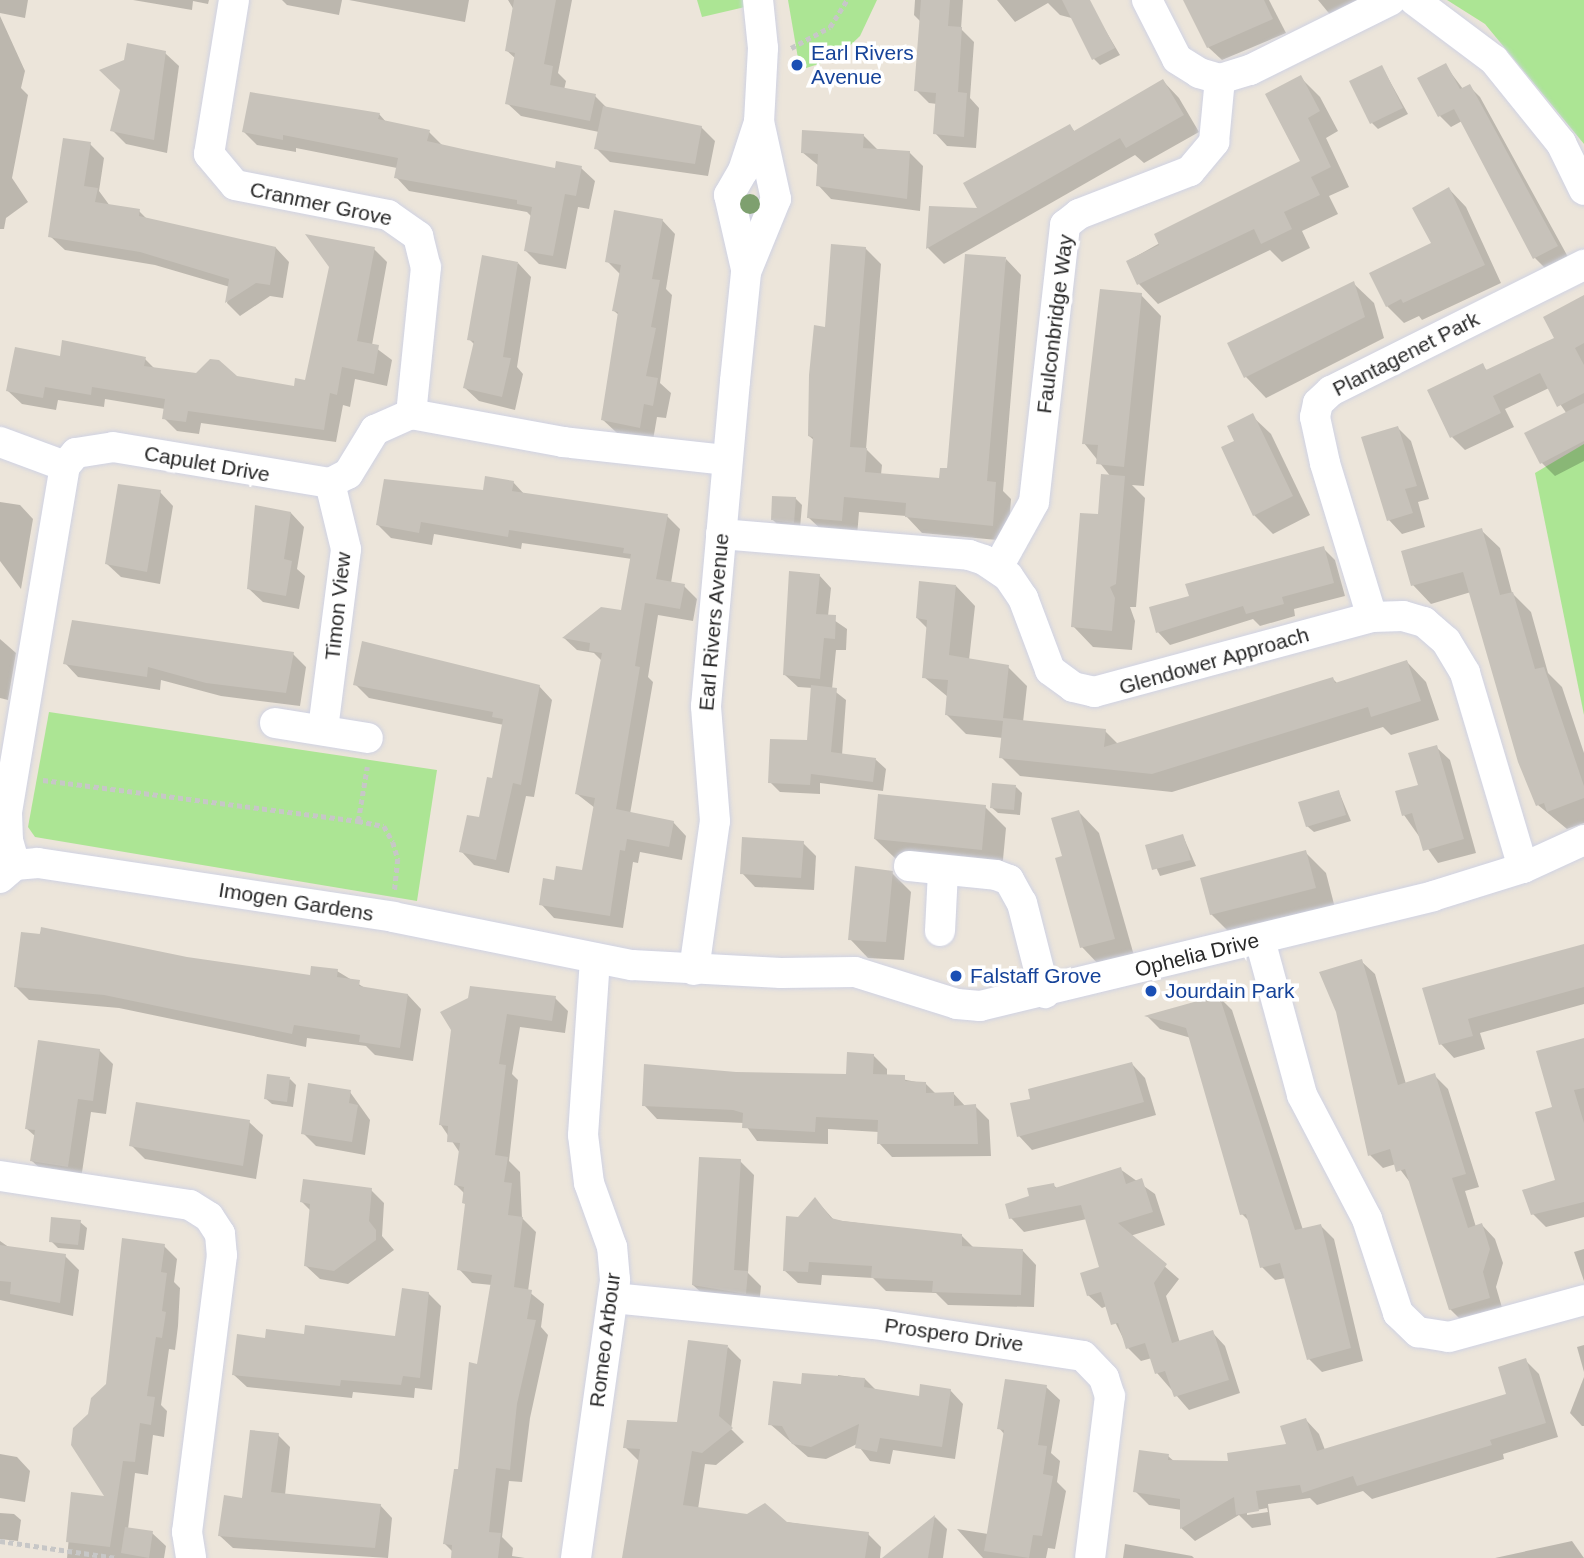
<!DOCTYPE html>
<style>
body{margin:0}
#map{position:relative;width:1584px;height:1558px;overflow:hidden;background:#ece5da;font-family:Arial,sans-serif}
div>[style]{position:absolute}
[style*='--x']{left:calc(var(--x)*1px);top:calc(var(--y)*1px);width:calc(var(--w)*1px);rotate:calc(var(--a)*1deg)}
.green>*{inset:0;background:#ace594}
.shadow>*{inset:0;background:#0003}
.building>*{inset:0;background:#c7c2ba}
.path>*{height:4.5px;margin-top:-2.25px;transform-origin:0;background:repeating-linear-gradient(90deg,#c7c7c7 0 5px,transparent 0 8.5px)}
.roads{filter:drop-shadow(0 0 2px #cfd2e3) drop-shadow(0 0 2px #cfd2e3)}
.minor>*{height:30px;margin:-15px;padding:0 15px;transform-origin:15px;border-radius:15px;background:#fff}
.trees>*{width:20px;height:20px;margin:-10px;border-radius:50%;background:#7ea06f}
.dots>*{width:19px;height:19px;translate:-50% -50%;box-sizing:border-box;border:4px solid #fff;border-radius:50%}
span{translate:-50% -50%;white-space:nowrap;text-align:center;line-height:1.15;-webkit-text-stroke:7px #fff;paint-order:stroke}
.transit-label{font-size:21px;color:#164399}
.left{translate:0 -50%;text-align:left}
.street-label{font-size:21px;color:#292929}
</style>
<div id="map">
<div class="green">
<div style="clip-path:polygon(697px 0,744px 0,745px 7px,702px 17px)"></div>
<div style="clip-path:polygon(788px 0,877px 0,860px 36px,837px 58px,800px 70px)"></div>
<div style="clip-path:polygon(1447px 0,1584px 0,1584px 144px,1485px 24px)"></div>
<div style="clip-path:polygon(1584px 444px,1584px 715px,1535px 473px)"></div>
<div style="clip-path:polygon(49px 712px,437px 770px,417px 901px,35px 837px,28px 827px)"></div>
</div>
<div class="shadow">
<div style="clip-path:polygon(0 0,28px 0,25px 18px,0 13px)"></div>
<div style="clip-path:polygon(133px 0,209px 0,208px 4px,193px 1px,192px 10px)"></div>
<div style="clip-path:polygon(282px 0,342px 0,339px 15px,287px 5px)"></div>
<div style="clip-path:polygon(349px 0,469px 0,465px 22px)"></div>
<div style="clip-path:polygon(508px 0,572px 0,558px 73px,566px 81px,564px 90px,595px 96px,607px 108px,701px 127px,715px 141px,708px 176px,610px 162px,596px 148px,599px 132px,521px 116px,507px 103px,516px 59px,506px 50px,514px 10px)"></div>
<div style="clip-path:polygon(915px 0,963px 0,961px 29px,974px 42px,970px 98px,979px 108px,976px 148px,947px 146px,935px 133px,937px 104px,929px 103px,916px 90px,921px 22px,914px 15px)"></div>
<div style="clip-path:polygon(997px 0,1080px 0,1079px 20px,1060px 15px,1048px 3px,1015px 22px)"></div>
<div style="clip-path:polygon(1197px 0,1269px 0,1286px 33px,1222px 60px,1208px 47px)"></div>
<div style="clip-path:polygon(1318px 0,1372px 0,1337px 23px)"></div>
<div style="clip-path:polygon(0 16px,25px 71px,21px 88px,28px 95px,12px 178px,28px 202px,6px 218px,4px 229px,0 229px)"></div>
<div style="clip-path:polygon(1098px 18px,1120px 55px,1100px 65px,1094px 59px)"></div>
<div style="clip-path:polygon(165px 53px,179px 66px,167px 153px,126px 144px,112px 130px)"></div>
<div style="clip-path:polygon(1445px 65px,1463px 89px,1469px 86px,1480px 97px,1568px 257px,1546px 269px,1535px 258px,1462px 121px,1451px 127px,1440px 116px)"></div>
<div style="clip-path:polygon(1382px 67px,1408px 114px,1378px 129px,1372px 123px)"></div>
<div style="clip-path:polygon(1301px 78px,1320px 97px,1338px 131px,1326px 138px,1349px 187px,1329px 196px,1338px 214px,1302px 231px,1310px 248px,1282px 262px,1270px 250px,1158px 304px,1139px 284px,1128px 261px,1303px 162px)"></div>
<div style="clip-path:polygon(1163px 81px,1179px 98px,1199px 132px,1144px 163px,1135px 155px,944px 264px,928px 248px,930px 208px,981px 210px,1070px 126px,1075px 132px)"></div>
<div style="clip-path:polygon(379px 114px,387px 123px,429px 132px,443px 146px,556px 170px,581px 168px,595px 181px,589px 209px,578px 207px,566px 269px,539px 264px,525px 250px,532px 217px,527px 212px,409px 191px,396px 177px,397px 168px,296px 148px,296px 152px,257px 145px,244px 132px)"></div>
<div style="clip-path:polygon(863px 135px,877px 149px,909px 152px,923px 166px,920px 211px,831px 199px,818px 185px,819px 166px,802px 152px)"></div>
<div style="clip-path:polygon(90px 144px,104px 158px,99px 191px,110px 206px,139px 211px,148px 220px,276px 248px,289px 262px,283px 298px,270px 296px,240px 316px,227px 303px,230px 287px,155px 265px,65px 250px,51px 237px)"></div>
<div style="clip-path:polygon(1449px 189px,1466px 207px,1501px 283px,1422px 320px,1419px 316px,1404px 323px,1387px 306px,1433px 244px)"></div>
<div style="clip-path:polygon(662px 220px,675px 234px,666px 289px,672px 295px,660px 383px,671px 393px,666px 418px,657px 417px,653px 440px,617px 433px,603px 420px,620px 316px,614px 311px,621px 275px,607px 261px)"></div>
<div style="clip-path:polygon(865px 248px,881px 264px,866px 449px,882px 465px,881px 475px,941px 480px,949px 470px,1006px 259px,1021px 275px,1003px 491px,1011px 499px,1008px 541px,922px 533px,906px 516px,859px 512px,857px 536px,825px 533px,809px 518px,815px 441px,809px 436px,826px 328px)"></div>
<div style="clip-path:polygon(374px 249px,387px 262px,372px 345px,392px 360px,387px 386px,355px 379px,350px 407px,343px 405px,336px 442px,201px 423px,199px 434px,177px 431px,164px 418px,165px 409px,105px 399px,104px 407px,58px 400px,56px 410px,22px 404px,8px 391px,61px 358px,145px 359px,156px 370px,295px 388px,306px 382px)"></div>
<div style="clip-path:polygon(518px 263px,531px 277px,517px 367px,523px 374px,515px 410px,479px 401px,465px 388px,475px 345px,469px 339px)"></div>
<div style="clip-path:polygon(1353px 283px,1374px 303px,1384px 338px,1266px 398px,1246px 377px,1229px 344px)"></div>
<div style="clip-path:polygon(1141px 295px,1161px 316px,1144px 486px,1132px 485px,1145px 498px,1136px 607px,1130px 607px,1135px 621px,1132px 650px,1093px 647px,1073px 626px,1111px 477px,1084px 443px)"></div>
<div style="clip-path:polygon(1584px 302px,1584px 461px,1555px 476px,1541px 462px,1567px 414px,1549px 388px,1505px 409px,1514px 427px,1465px 450px,1452px 437px,1482px 366px,1488px 371px,1556px 339px)"></div>
<div style="clip-path:polygon(1252px 416px,1271px 434px,1310px 515px,1273px 534px,1254px 515px,1236px 442px)"></div>
<div style="clip-path:polygon(1398px 428px,1411px 441px,1429px 499px,1418px 502px,1425px 527px,1402px 534px,1389px 520px)"></div>
<div style="clip-path:polygon(513px 482px,525px 495px,667px 516px,680px 529px,671px 583px,684px 586px,697px 599px,693px 621px,658px 615px,648px 677px,653px 682px,630px 814px,673px 822px,686px 836px,682px 860px,640px 852px,638px 863px,633px 862px,623px 928px,554px 918px,541px 904px,555px 882px,583px 872px,595px 808px,577px 794px,603px 662px,594px 653px,577px 650px,564px 638px,623px 612px,632px 559px,522px 543px,521px 549px,434px 534px,432px 545px,391px 538px,378px 525px)"></div>
<div style="clip-path:polygon(160px 492px,173px 506px,160px 584px,121px 577px,107px 564px)"></div>
<div style="clip-path:polygon(795px 498px,802px 505px,800px 528px,779px 526px,772px 519px)"></div>
<div style="clip-path:polygon(0 502px,20px 505px,33px 519px,21px 589px,0 561px)"></div>
<div style="clip-path:polygon(257px 507px,291px 513px,304px 527px,297px 569px,305px 576px,299px 609px,263px 602px,249px 589px)"></div>
<div style="clip-path:polygon(1481px 530px,1500px 548px,1512px 593px,1531px 612px,1548px 673px,1562px 687px,1584px 753px,1584px 823px,1567px 829px,1538px 805px,1471px 592px,1431px 604px,1413px 585px)"></div>
<div style="clip-path:polygon(1323px 548px,1335px 560px,1345px 596px,1294px 609px,1295px 616px,1260px 626px,1253px 619px,1170px 645px,1158px 632px,1191px 597px)"></div>
<div style="clip-path:polygon(819px 575px,831px 588px,828px 616px,847px 629px,846px 650px,836px 650px,832px 689px,846px 700px,842px 755px,875px 759px,886px 769px,883px 791px,820px 783px,820px 794px,780px 792px,770px 782px,808px 742px,813px 688px,798px 687px,785px 675px)"></div>
<div style="clip-path:polygon(956px 586px,975px 606px,969px 660px,1008px 667px,1027px 686px,1023px 722px,1105px 731px,1118px 744px,1333px 679px,1338px 684px,1407px 662px,1426px 682px,1439px 720px,1391px 735px,1383px 727px,1172px 792px,1020px 776px,1001px 757px,1003px 738px,966px 734px,946px 714px,948px 697px,924px 677px,928px 629px,917px 618px)"></div>
<div style="clip-path:polygon(0 639px,16px 653px,8px 700px,0 698px)"></div>
<div style="clip-path:polygon(293px 654px,306px 667px,300px 706px,221px 696px,161px 680px,160px 690px,78px 677px,65px 663px)"></div>
<div style="clip-path:polygon(355px 684px,539px 686px,552px 700px,534px 797px,526px 796px,509px 873px,474px 865px,461px 851px,480px 819px,493px 780px,504px 725px,369px 698px)"></div>
<div style="clip-path:polygon(1436px 747px,1450px 760px,1476px 853px,1438px 863px,1404px 815px)"></div>
<div style="clip-path:polygon(1016px 787px,1022px 793px,1020px 815px,998px 813px,991px 807px)"></div>
<div style="clip-path:polygon(1339px 792px,1351px 821px,1314px 832px,1307px 826px)"></div>
<div style="clip-path:polygon(985px 807px,1006px 828px,1002px 870px,896px 859px,875px 839px)"></div>
<div style="clip-path:polygon(1079px 812px,1099px 833px,1135px 959px,1102px 968px,1082px 947px,1064px 858px)"></div>
<div style="clip-path:polygon(1183px 836px,1196px 866px,1160px 876px,1147px 846px)"></div>
<div style="clip-path:polygon(803px 843px,816px 856px,814px 890px,755px 887px,742px 873px)"></div>
<div style="clip-path:polygon(1305px 852px,1326px 873px,1335px 908px,1232px 935px,1211px 914px)"></div>
<div style="clip-path:polygon(892px 873px,911px 892px,904px 960px,868px 958px,850px 939px)"></div>
<div style="clip-path:polygon(42px 929px,187px 959px,311px 977px,337px 971px,365px 988px,408px 995px,421px 1009px,413px 1061px,375px 1055px,366px 1046px,307px 1038px,306px 1047px,119px 1008px,29px 1000px,15px 986px)"></div>
<div style="clip-path:polygon(1584px 946px,1584px 1004px,1480px 1033px,1485px 1049px,1454px 1058px,1441px 1044px,1424px 989px)"></div>
<div style="clip-path:polygon(1361px 961px,1375px 974px,1406px 1084px,1434px 1075px,1448px 1089px,1479px 1187px,1465px 1191px,1476px 1227px,1482px 1225px,1495px 1239px,1503px 1263px,1496px 1287px,1503px 1311px,1464px 1323px,1450px 1309px,1412px 1185px,1396px 1164px,1383px 1168px,1370px 1155px)"></div>
<div style="clip-path:polygon(1219px 997px,1232px 1010px,1303px 1230px,1321px 1226px,1334px 1239px,1363px 1361px,1322px 1372px,1309px 1359px,1286px 1278px,1275px 1280px,1262px 1267px,1250px 1222px,1242px 1214px,1191px 1038px,1160px 1029px,1148px 1017px)"></div>
<div style="clip-path:polygon(555px 998px,568px 1011px,565px 1033px,520px 1027px,512px 1074px,518px 1080px,509px 1161px,520px 1172px,522px 1218px,536px 1232px,528px 1291px,544px 1304px,541px 1327px,548px 1335px,530px 1418px,522px 1482px,509px 1481px,502px 1537px,513px 1548px,512px 1556px,525px 1558px,452px 1558px,453px 1552px,445px 1544px,492px 1285px,472px 1283px,459px 1269px,467px 1206px,465px 1194px,455px 1184px,460px 1153px,441px 1125px,453px 1029px)"></div>
<div style="clip-path:polygon(1584px 1040px,1584px 1217px,1546px 1227px,1533px 1214px,1557px 1182px,1554px 1109px)"></div>
<div style="clip-path:polygon(99px 1050px,113px 1064px,106px 1114px,91px 1112px,81px 1179px,46px 1174px,32px 1161px,36px 1137px,27px 1129px)"></div>
<div style="clip-path:polygon(873px 1055px,887px 1069px,887px 1076px,926px 1084px,936px 1094px,953px 1093px,966px 1107px,975px 1106px,989px 1120px,991px 1156px,892px 1157px,879px 1143px,879px 1132px,828px 1129px,828px 1144px,757px 1141px,744px 1123px,657px 1119px,644px 1105px,736px 1074px,848px 1076px)"></div>
<div style="clip-path:polygon(1132px 1064px,1145px 1078px,1156px 1115px,1032px 1150px,1019px 1136px,1032px 1101px)"></div>
<div style="clip-path:polygon(290px 1079px,296px 1085px,293px 1107px,272px 1104px,265px 1098px)"></div>
<div style="clip-path:polygon(350px 1092px,370px 1120px,365px 1155px,316px 1146px,303px 1133px)"></div>
<div style="clip-path:polygon(249px 1122px,263px 1135px,256px 1179px,145px 1159px,131px 1145px)"></div>
<div style="clip-path:polygon(740px 1161px,754px 1175px,748px 1273px,761px 1286px,759px 1306px,707px 1298px,693px 1285px)"></div>
<div style="clip-path:polygon(1120px 1169px,1155px 1194px,1165px 1225px,1130px 1236px,1179px 1279px,1166px 1296px,1180px 1343px,1212px 1332px,1225px 1346px,1240px 1393px,1189px 1410px,1157px 1373px,1152px 1358px,1141px 1361px,1128px 1348px,1107px 1306px,1102px 1308px,1088px 1295px,1101px 1268px,1087px 1219px,1024px 1232px,1011px 1218px,1031px 1198px,1053px 1185px,1058px 1189px)"></div>
<div style="clip-path:polygon(371px 1190px,384px 1203px,382px 1236px,394px 1250px,348px 1284px,320px 1279px,306px 1266px,311px 1211px,302px 1202px)"></div>
<div style="clip-path:polygon(816px 1200px,834px 1220px,962px 1236px,974px 1248px,1023px 1251px,1036px 1265px,1034px 1307px,948px 1305px,936px 1293px,886px 1291px,873px 1278px,822px 1275px,821px 1285px,798px 1283px,784px 1270px,799px 1219px)"></div>
<div style="clip-path:polygon(80px 1222px,87px 1228px,84px 1250px,58px 1248px,51px 1241px)"></div>
<div style="clip-path:polygon(0 1241px,10px 1248px,65px 1256px,79px 1270px,73px 1316px,0 1300px)"></div>
<div style="clip-path:polygon(164px 1246px,177px 1259px,174px 1282px,180px 1288px,178px 1326px,175px 1350px,169px 1349px,161px 1405px,167px 1411px,164px 1437px,153px 1435px,148px 1475px,135px 1473px,128px 1529px,152px 1533px,166px 1546px,164px 1558px,67px 1558px,73px 1494px,108px 1498px,90px 1415px,107px 1385px)"></div>
<div style="clip-path:polygon(1584px 1249px,1584px 1281px,1574px 1252px)"></div>
<div style="clip-path:polygon(428px 1293px,441px 1306px,432px 1390px,415px 1388px,414px 1398px,353px 1392px,352px 1398px,247px 1387px,234px 1375px,267px 1339px,396px 1338px)"></div>
<div style="clip-path:polygon(1584px 1345px,1584px 1372px,1577px 1347px)"></div>
<div style="clip-path:polygon(728px 1347px,741px 1360px,731px 1429px,744px 1442px,716px 1465px,705px 1464px,698px 1509px,868px 1534px,881px 1547px,880px 1558px,650px 1558px,639px 1461px,625px 1447px,678px 1424px)"></div>
<div style="clip-path:polygon(evenodd,1525px 1360px,1539px 1374px,1558px 1437px,1503px 1454px,1504px 1459px,1372px 1499px,1363px 1491px,1317px 1505px,1310px 1498px,1268px 1504px,1271px 1525px,1252px 1528px,1239px 1515px,1195px 1541px,1181px 1528px,1182px 1510px,1149px 1505px,1135px 1491px,1168px 1456px,1175px 1462px,1230px 1463px,1288px 1445px,1306px 1420px,1319px 1434px,1325px 1450px,1508px 1395px,1525px 1360px,1267px 1508px,1268px 1512px,1247px 1515px,1247px 1512px,1267px 1508px)"></div>
<div style="clip-path:polygon(838px 1375px,865px 1379px,876px 1390px,920px 1398px,950px 1390px,963px 1404px,955px 1459px,893px 1450px,890px 1464px,870px 1461px,857px 1444px,826px 1459px,808px 1457px,770px 1424px,802px 1386px,838px 1380px)"></div>
<div style="clip-path:polygon(1584px 1377px,1584px 1426px,1582px 1426px,1570px 1413px)"></div>
<div style="clip-path:polygon(1046px 1387px,1060px 1400px,1051px 1453px,1060px 1461px,1057px 1482px,1066px 1491px,1055px 1549px,1048px 1548px,1046px 1558px,983px 1558px,957px 1529px,988px 1534px,1005px 1435px,999px 1428px)"></div>
<div style="clip-path:polygon(278px 1435px,290px 1447px,285px 1495px,380px 1505px,392px 1518px,388px 1558px,233px 1548px,220px 1536px)"></div>
<div style="clip-path:polygon(0 1454px,17px 1457px,30px 1471px,25px 1502px,0 1498px)"></div>
<div style="clip-path:polygon(0 1513px,14px 1514px,21px 1520px,18px 1541px,0 1539px)"></div>
<div style="clip-path:polygon(935px 1517px,947px 1529px,943px 1558px,885px 1558px)"></div>
<div style="clip-path:polygon(1572px 1541px,1584px 1558px,1495px 1558px)"></div>
<div style="clip-path:polygon(1125px 1544px,1192px 1556px,1194px 1558px,1123px 1558px)"></div>
</div>
<div class="building">
<div style="clip-path:polygon(514px 0,556px 0,544px 64px,553px 66px,550px 85px,596px 94px,590px 121px,505px 104px,515px 53px,505px 51px)"></div>
<div style="clip-path:polygon(921px 0,950px 0,948px 26px,962px 27px,958px 92px,967px 93px,964px 137px,933px 134px,936px 93px,914px 91px)"></div>
<div style="clip-path:polygon(1062px 0,1090px 0,1115px 48px,1092px 60px)"></div>
<div style="clip-path:polygon(1183px 0,1264px 0,1273px 19px,1207px 48px)"></div>
<div style="clip-path:polygon(127px 43px,166px 51px,154px 140px,110px 131px,120px 90px,99px 70px,124px 60px)"></div>
<div style="clip-path:polygon(1446px 63px,1460px 89px,1470px 84px,1558px 246px,1533px 259px,1454px 109px,1438px 117px,1417px 78px)"></div>
<div style="clip-path:polygon(1382px 65px,1403px 108px,1370px 124px,1349px 81px)"></div>
<div style="clip-path:polygon(1301px 75px,1320px 111px,1308px 118px,1331px 167px,1311px 177px,1320px 195px,1284px 212px,1292px 229px,1261px 244px,1254px 229px,1137px 285px,1126px 261px,1159px 245px,1154px 234px,1300px 161px,1265px 94px)"></div>
<div style="clip-path:polygon(1163px 79px,1184px 115px,1126px 148px,1120px 138px,926px 249px,929px 206px,977px 208px,963px 183px,1070px 124px,1074px 131px)"></div>
<div style="clip-path:polygon(250px 92px,380px 113px,378px 119px,430px 130px,427px 141px,467px 150px,555px 168px,556px 161px,582px 166px,576px 196px,565px 194px,553px 256px,524px 251px,532px 207px,517px 204px,517px 200px,394px 178px,398px 158px,283px 135px,283px 140px,242px 132px)"></div>
<div style="clip-path:polygon(603px 106px,702px 126px,695px 164px,594px 149px)"></div>
<div style="clip-path:polygon(802px 130px,864px 134px,863px 148px,910px 151px,907px 199px,816px 186px,818px 154px,801px 153px)"></div>
<div style="clip-path:polygon(63px 138px,91px 142px,84px 186px,98px 188px,95px 202px,140px 209px,139px 216px,276px 247px,270px 285px,256px 283px,225px 303px,229px 279px,140px 252px,48px 237px)"></div>
<div style="clip-path:polygon(1449px 187px,1485px 265px,1403px 303px,1401px 299px,1386px 307px,1369px 273px,1431px 243px,1412px 208px)"></div>
<div style="clip-path:polygon(614px 210px,663px 219px,652px 279px,660px 280px,651px 327px,656px 328px,646px 376px,658px 378px,653px 406px,644px 404px,640px 428px,601px 420px,618px 312px,612px 311px,621px 265px,605px 262px)"></div>
<div style="clip-path:polygon(305px 234px,375px 247px,357px 341px,379px 345px,374px 374px,342px 367px,337px 395px,330px 393px,324px 430px,188px 411px,186px 422px,162px 419px,165px 399px,92px 387px,91px 395px,45px 387px,43px 398px,6px 391px,15px 347px,60px 356px,62px 340px,146px 357px,144px 366px,196px 373px,210px 359px,219px 360px,237px 376px,294px 386px,295px 378px,305px 380px,329px 267px)"></div>
<div style="clip-path:polygon(831px 244px,866px 247px,850px 447px,867px 448px,865px 472px,939px 478px,940px 468px,947px 468px,965px 254px,1006px 257px,987px 481px,996px 482px,993px 526px,905px 517px,906px 503px,844px 497px,842px 521px,807px 518px,813px 437px,808px 436px,809px 375px,814px 325px,825px 327px)"></div>
<div style="clip-path:polygon(482px 255px,518px 262px,503px 357px,511px 358px,502px 397px,463px 388px,474px 341px,467px 340px)"></div>
<div style="clip-path:polygon(1354px 281px,1365px 317px,1244px 378px,1227px 343px)"></div>
<div style="clip-path:polygon(1100px 289px,1142px 293px,1124px 467px,1096px 464px,1098px 445px,1082px 444px)"></div>
<div style="clip-path:polygon(1584px 295px,1584px 343px,1575px 348px,1584px 365px,1584px 393px,1557px 407px,1540px 373px,1493px 396px,1501px 413px,1450px 438px,1427px 390px,1483px 363px,1486px 370px,1554px 338px,1543px 317px)"></div>
<div style="clip-path:polygon(1584px 403px,1584px 441px,1540px 464px,1524px 433px)"></div>
<div style="clip-path:polygon(1253px 413px,1293px 496px,1253px 516px,1221px 447px,1234px 441px,1227px 426px)"></div>
<div style="clip-path:polygon(1398px 426px,1417px 486px,1405px 489px,1413px 513px,1387px 521px,1361px 437px)"></div>
<div style="clip-path:polygon(1101px 474px,1125px 476px,1116px 584px,1110px 587px,1115px 598px,1112px 631px,1071px 627px,1080px 513px,1098px 514px)"></div>
<div style="clip-path:polygon(485px 476px,514px 481px,512px 491px,668px 514px,656px 579px,685px 584px,680px 609px,645px 603px,635px 666px,640px 667px,616px 809px,674px 821px,669px 847px,627px 839px,625px 851px,620px 850px,610px 916px,539px 905px,543px 878px,554px 880px,556px 866px,582px 870px,595px 798px,575px 794px,602px 653px,589px 651px,590px 643px,562px 638px,601px 607px,621px 610px,631px 554px,623px 553px,624px 548px,509px 530px,508px 537px,421px 522px,419px 533px,376px 525px,384px 479px,483px 490px)"></div>
<div style="clip-path:polygon(118px 484px,161px 490px,147px 572px,105px 564px)"></div>
<div style="clip-path:polygon(772px 496px,796px 497px,794px 523px,771px 520px)"></div>
<div style="clip-path:polygon(255px 505px,291px 512px,284px 559px,292px 561px,286px 596px,247px 589px)"></div>
<div style="clip-path:polygon(1482px 528px,1500px 595px,1513px 592px,1535px 669px,1544px 667px,1584px 786px,1584px 798px,1547px 812px,1544px 803px,1536px 806px,1518px 762px,1463px 572px,1411px 586px,1401px 551px)"></div>
<div style="clip-path:polygon(1324px 546px,1334px 583px,1282px 597px,1284px 604px,1246px 614px,1243px 606px,1156px 633px,1149px 607px,1189px 596px,1185px 584px)"></div>
<div style="clip-path:polygon(789px 571px,820px 574px,816px 614px,836px 615px,835px 639px,824px 638px,820px 679px,783px 675px)"></div>
<div style="clip-path:polygon(919px 581px,956px 585px,949px 655px,1009px 665px,1003px 718px,1106px 729px,1104px 747px,1333px 677px,1335px 683px,1407px 660px,1421px 701px,1371px 717px,1368px 707px,1152px 774px,999px 758px,1003px 721px,945px 715px,948px 680px,922px 678px,927px 620px,916px 618px)"></div>
<div style="clip-path:polygon(72px 620px,294px 652px,286px 693px,206px 683px,148px 667px,147px 677px,63px 664px)"></div>
<div style="clip-path:polygon(362px 641px,540px 685px,521px 785px,513px 783px,496px 860px,459px 852px,467px 815px,479px 817px,487px 777px,492px 778px,503px 719px,492px 717px,493px 712px,353px 685px)"></div>
<div style="clip-path:polygon(811px 685px,837px 688px,831px 752px,876px 758px,873px 782px,811px 774px,810px 785px,768px 783px,770px 739px,807px 740px)"></div>
<div style="clip-path:polygon(1437px 745px,1464px 839px,1423px 851px,1412px 813px,1402px 816px,1395px 791px,1418px 785px,1408px 753px)"></div>
<div style="clip-path:polygon(992px 783px,1016px 785px,1014px 810px,990px 808px)"></div>
<div style="clip-path:polygon(1339px 790px,1346px 815px,1306px 827px,1298px 802px)"></div>
<div style="clip-path:polygon(878px 794px,986px 805px,982px 850px,874px 839px)"></div>
<div style="clip-path:polygon(1079px 810px,1115px 939px,1080px 948px,1055px 858px,1062px 856px,1051px 818px)"></div>
<div style="clip-path:polygon(1183px 834px,1191px 860px,1152px 870px,1145px 845px)"></div>
<div style="clip-path:polygon(742px 837px,804px 841px,801px 878px,740px 874px)"></div>
<div style="clip-path:polygon(1306px 850px,1316px 888px,1210px 915px,1200px 878px)"></div>
<div style="clip-path:polygon(855px 866px,893px 871px,886px 942px,848px 940px)"></div>
<div style="clip-path:polygon(41px 927px,187px 957px,310px 975px,311px 966px,338px 969px,337px 977px,360px 980px,359px 986px,408px 994px,400px 1048px,359px 1042px,360px 1035px,294px 1025px,292px 1034px,104px 995px,14px 987px,21px 932px,40px 934px)"></div>
<div style="clip-path:polygon(1584px 944px,1584px 987px,1468px 1019px,1473px 1036px,1439px 1045px,1422px 988px)"></div>
<div style="clip-path:polygon(1362px 959px,1398px 1085px,1435px 1073px,1466px 1174px,1452px 1178px,1468px 1228px,1482px 1223px,1490px 1249px,1483px 1272px,1490px 1298px,1449px 1310px,1405px 1169px,1396px 1172px,1390px 1149px,1368px 1156px,1336px 1012px,1319px 972px)"></div>
<div style="clip-path:polygon(470px 986px,556px 996px,552px 1021px,507px 1014px,499px 1064px,506px 1065px,495px 1155px,508px 1157px,504px 1182px,512px 1183px,508px 1215px,523px 1217px,514px 1287px,532px 1290px,527px 1319px,536px 1320px,517px 1404px,510px 1470px,496px 1468px,489px 1532px,501px 1533px,498px 1558px,451px 1558px,452px 1545px,443px 1544px,454px 1469px,458px 1469px,469px 1362px,477px 1364px,492px 1275px,457px 1270px,465px 1204px,462px 1203px,464px 1187px,454px 1185px,460px 1143px,447px 1142px,448px 1126px,439px 1125px,451px 1030px,440px 1012px,468px 998px)"></div>
<div style="clip-path:polygon(1219px 995px,1295px 1230px,1321px 1224px,1351px 1348px,1307px 1360px,1280px 1263px,1260px 1268px,1246px 1214px,1240px 1215px,1186px 1028px,1144px 1016px)"></div>
<div style="clip-path:polygon(1584px 1038px,1584px 1088px,1574px 1090px,1584px 1123px,1584px 1202px,1531px 1215px,1522px 1190px,1555px 1180px,1535px 1112px,1552px 1107px,1536px 1051px)"></div>
<div style="clip-path:polygon(38px 1040px,100px 1049px,93px 1101px,78px 1099px,68px 1167px,30px 1161px,35px 1130px,25px 1129px)"></div>
<div style="clip-path:polygon(847px 1052px,874px 1054px,873px 1074px,905px 1075px,905px 1081px,926px 1082px,926px 1093px,954px 1092px,954px 1106px,976px 1104px,978px 1144px,877px 1144px,878px 1120px,816px 1117px,815px 1132px,742px 1128px,743px 1113px,733px 1110px,642px 1106px,644px 1064px,736px 1072px,846px 1074px)"></div>
<div style="clip-path:polygon(1132px 1062px,1144px 1102px,1017px 1137px,1010px 1103px,1030px 1099px,1028px 1089px)"></div>
<div style="clip-path:polygon(267px 1074px,290px 1077px,287px 1102px,264px 1099px)"></div>
<div style="clip-path:polygon(308px 1083px,351px 1090px,349px 1103px,358px 1105px,352px 1142px,301px 1134px)"></div>
<div style="clip-path:polygon(136px 1102px,250px 1120px,243px 1166px,129px 1146px)"></div>
<div style="clip-path:polygon(699px 1157px,741px 1159px,734px 1270px,748px 1271px,746px 1294px,692px 1285px)"></div>
<div style="clip-path:polygon(1121px 1167px,1126px 1184px,1142px 1178px,1153px 1212px,1118px 1223px,1167px 1264px,1154px 1283px,1172px 1343px,1213px 1330px,1229px 1380px,1174px 1397px,1165px 1371px,1155px 1374px,1145px 1343px,1126px 1349px,1118px 1323px,1111px 1325px,1101px 1292px,1087px 1296px,1080px 1273px,1099px 1267px,1081px 1205px,1009px 1219px,1005px 1204px,1029px 1196px,1027px 1188px,1054px 1183px,1055px 1188px)"></div>
<div style="clip-path:polygon(303px 1179px,372px 1188px,369px 1221px,376px 1230px,376px 1240px,334px 1271px,304px 1266px,310px 1204px,300px 1202px)"></div>
<div style="clip-path:polygon(815px 1197px,831px 1218px,843px 1221px,962px 1234px,962px 1246px,1023px 1249px,1021px 1295px,932px 1292px,933px 1281px,871px 1278px,872px 1266px,809px 1262px,808px 1272px,783px 1271px,786px 1216px,798px 1217px)"></div>
<div style="clip-path:polygon(51px 1217px,81px 1220px,78px 1245px,49px 1242px)"></div>
<div style="clip-path:polygon(122px 1238px,165px 1244px,161px 1272px,167px 1273px,162px 1311px,166px 1312px,162px 1338px,156px 1337px,147px 1396px,155px 1397px,151px 1425px,140px 1423px,135px 1462px,123px 1461px,110px 1547px,66px 1542px,71px 1492px,104px 1496px,71px 1445px,73px 1428px,88px 1414px,91px 1398px,106px 1384px)"></div>
<div style="clip-path:polygon(0 1245px,66px 1254px,60px 1303px,10px 1294px,11px 1282px,0 1281px)"></div>
<div style="clip-path:polygon(402px 1288px,429px 1292px,420px 1378px,403px 1376px,401px 1385px,341px 1380px,340px 1386px,232px 1375px,237px 1334px,265px 1338px,266px 1329px,304px 1334px,305px 1325px,395px 1336px)"></div>
<div style="clip-path:polygon(688px 1340px,728px 1345px,719px 1416px,733px 1428px,702px 1453px,692px 1451px,683px 1505px,747px 1514px,765px 1503px,787px 1522px,869px 1532px,865px 1558px,622px 1558px,640px 1449px,623px 1448px,627px 1420px,677px 1422px)"></div>
<div style="clip-path:polygon(1526px 1358px,1546px 1423px,1490px 1440px,1492px 1445px,1357px 1486px,1353px 1476px,1302px 1493px,1300px 1485px,1256px 1491px,1259px 1511px,1236px 1515px,1234px 1497px,1180px 1529px,1180px 1499px,1133px 1492px,1139px 1450px,1169px 1454px,1168px 1460px,1228px 1461px,1227px 1453px,1286px 1444px,1280px 1426px,1306px 1418px,1317px 1451px,1506px 1394px,1498px 1367px)"></div>
<div style="clip-path:polygon(802px 1373px,865px 1378px,864px 1387px,919px 1396px,920px 1384px,951px 1389px,942px 1447px,880px 1438px,877px 1452px,855px 1448px,859px 1424px,811px 1447px,792px 1444px,782px 1426px,768px 1425px,773px 1381px,801px 1384px)"></div>
<div style="clip-path:polygon(1005px 1379px,1047px 1385px,1038px 1445px,1047px 1446px,1043px 1474px,1053px 1476px,1042px 1536px,1033px 1535px,1029px 1558px,984px 1551px,1004px 1430px,997px 1429px)"></div>
<div style="clip-path:polygon(250px 1430px,279px 1433px,271px 1492px,381px 1504px,375px 1548px,218px 1536px,224px 1495px,242px 1498px)"></div>
<div style="clip-path:polygon(935px 1515px,928px 1558px,882px 1558px)"></div>
<div style="clip-path:polygon(125px 1527px,153px 1531px,149px 1558px,121px 1553px)"></div>
</div>
<div class="path">
<div style="--x:791;--y:48;--w:44;--a:-28.3"></div>
<div style="--x:830;--y:27;--w:32;--a:-58"></div>
<div style="--x:43;--y:780;--w:318;--a:7.4"></div>
<div style="--x:358;--y:821;--w:55;--a:-80.5"></div>
<div style="--x:358;--y:821;--w:26;--a:11"></div>
<div style="--x:384;--y:826;--w:18;--a:61"></div>
<div style="--x:393;--y:842;--w:18;--a:74"></div>
<div style="--x:398;--y:859;--w:31;--a:96"></div>
<div style="--x:0;--y:1541;--w:118;--a:8.3"></div>
</div>
<div class="roads">
<div class="minor">
<div style="--x:234;--y:0;--w:156;--a:99.2"></div>
<div style="--x:209;--y:154;--w:40;--a:50"></div>
<div style="--x:235;--y:185;--w:156;--a:11.1"></div>
<div style="--x:388;--y:215;--w:37;--a:35"></div>
<div style="--x:418;--y:236;--w:32;--a:76"></div>
<div style="--x:426;--y:267;--w:148;--a:95.8"></div>
<div style="--x:1147;--y:0;--w:66;--a:63"></div>
<div style="--x:1177;--y:59;--w:26;--a:32"></div>
<div style="--x:1199;--y:73;--w:22;--a:16"></div>
<div style="--x:1220;--y:79;--w:31;--a:-17"></div>
<div style="--x:1250;--y:70;--w:157;--a:-26.4"></div>
<div style="--x:1414;--y:0;--w:100;--a:36.9"></div>
<div style="--x:1494;--y:60;--w:107;--a:51.1"></div>
<div style="--x:1561;--y:143;--w:52;--a:63.9"></div>
<div style="--x:746;--y:269;--w:76;--a:-102.9"></div>
<div style="--x:729;--y:195;--w:28;--a:-60"></div>
<div style="--x:743;--y:171;--w:52;--a:-71.9"></div>
<div style="--x:759;--y:122;--w:74;--a:-86.9"></div>
<div style="--x:763;--y:48;--w:48;--a:-95.9"></div>
<div style="--x:0;--y:442;--w:69;--a:20.3"></div>
<div style="--x:721;--y:534;--w:249;--a:4.8"></div>
<div style="--x:969;--y:555;--w:16;--a:18"></div>
<div style="--x:984;--y:560;--w:29;--a:34"></div>
<div style="--x:1008;--y:576;--w:27;--a:56"></div>
<div style="--x:1023;--y:598;--w:77;--a:69.4"></div>
<div style="--x:1050;--y:670;--w:29;--a:36"></div>
<div style="--x:1073;--y:687;--w:22;--a:13"></div>
<div style="--x:1094;--y:692;--w:288;--a:-15.1"></div>
<div style="--x:1372;--y:617;--w:31;--a:-2"></div>
<div style="--x:1403;--y:616;--w:22;--a:16"></div>
<div style="--x:1424;--y:622;--w:29;--a:41"></div>
<div style="--x:1446;--y:641;--w:37;--a:59"></div>
<div style="--x:1465;--y:673;--w:203;--a:73.4"></div>
<div style="--x:998;--y:567;--w:74;--a:-61"></div>
<div style="--x:1034;--y:502;--w:279;--a:-83.6"></div>
<div style="--x:1065;--y:225;--w:18;--a:-38"></div>
<div style="--x:1079;--y:214;--w:119;--a:-21.2"></div>
<div style="--x:1190;--y:171;--w:38;--a:-50"></div>
<div style="--x:1214;--y:142;--w:63;--a:-84.6"></div>
<div style="--x:1372;--y:617;--w:161;--a:-107"></div>
<div style="--x:1325;--y:463;--w:47;--a:-102.3"></div>
<div style="--x:1315;--y:417;--w:14;--a:-78"></div>
<div style="--x:1318;--y:403;--w:18;--a:-43"></div>
<div style="--x:1331;--y:391;--w:283;--a:-26.5"></div>
<div style="--x:275;--y:723;--w:94;--a:9.2"></div>
<div style="--x:323;--y:729;--w:181;--a:-82.7"></div>
<div style="--x:346;--y:549;--w:68;--a:-103.6"></div>
<div style="--x:15;--y:865;--w:25;--a:-106"></div>
<div style="--x:8;--y:841;--w:29;--a:-92"></div>
<div style="--x:7;--y:812;--w:351;--a:-80.5"></div>
<div style="--x:65;--y:466;--w:17;--a:-50"></div>
<div style="--x:76;--y:453;--w:37;--a:-9"></div>
<div style="--x:113;--y:447;--w:220;--a:9.4"></div>
<div style="--x:330;--y:483;--w:20;--a:-27"></div>
<div style="--x:348;--y:474;--w:52;--a:-58.5"></div>
<div style="--x:375;--y:430;--w:39;--a:-24"></div>
<div style="--x:411;--y:414;--w:155;--a:10.4"></div>
<div style="--x:563;--y:442;--w:165;--a:6.3"></div>
<div style="--x:909;--y:866;--w:87;--a:5.9"></div>
<div style="--x:996;--y:875;--w:14;--a:21"></div>
<div style="--x:1009;--y:880;--w:26;--a:61"></div>
<div style="--x:1022;--y:903;--w:93;--a:75.7"></div>
<div style="--x:0;--y:878;--w:20;--a:-41"></div>
<div style="--x:15;--y:865;--w:23;--a:-5"></div>
<div style="--x:38;--y:863;--w:359;--a:8.6"></div>
<div style="--x:393;--y:917;--w:244;--a:11.4"></div>
<div style="--x:632;--y:965;--w:149;--a:3.1"></div>
<div style="--x:781;--y:973;--w:74;--a:-0.8"></div>
<div style="--x:855;--y:972;--w:107;--a:17.4"></div>
<div style="--x:957;--y:1004;--w:23;--a:5"></div>
<div style="--x:980;--y:1006;--w:466;--a:-13.6"></div>
<div style="--x:1433;--y:896;--w:94;--a:-17.3"></div>
<div style="--x:1523;--y:868;--w:67;--a:-24.7"></div>
<div style="--x:940;--y:931;--w:60;--a:-87.1"></div>
<div style="--x:1260;--y:940;--w:161;--a:74.8"></div>
<div style="--x:1302;--y:1095;--w:140;--a:62.3"></div>
<div style="--x:1367;--y:1219;--w:99;--a:71.7"></div>
<div style="--x:1398;--y:1313;--w:28;--a:44"></div>
<div style="--x:1418;--y:1332;--w:31;--a:9"></div>
<div style="--x:1449;--y:1337;--w:140;--a:-15.3"></div>
<div style="--x:694;--y:970;--w:150;--a:-82"></div>
<div style="--x:715;--y:821;--w:115;--a:-94.5"></div>
<div style="--x:706;--y:706;--w:326;--a:-84.9"></div>
<div style="--x:735;--y:381;--w:110;--a:-84.2"></div>
<div style="--x:746;--y:272;--w:79;--a:-67.7"></div>
<div style="--x:776;--y:199;--w:79;--a:-102.4"></div>
<div style="--x:0;--y:1176;--w:192;--a:8.7"></div>
<div style="--x:190;--y:1205;--w:22;--a:32"></div>
<div style="--x:209;--y:1217;--w:20;--a:57"></div>
<div style="--x:220;--y:1234;--w:21;--a:85"></div>
<div style="--x:222;--y:1255;--w:279;--a:97.2"></div>
<div style="--x:187;--y:1532;--w:26;--a:81"></div>
<div style="--x:613;--y:1298;--w:262;--a:5.7"></div>
<div style="--x:874;--y:1324;--w:211;--a:8.7"></div>
<div style="--x:1083;--y:1356;--w:30;--a:46"></div>
<div style="--x:1104;--y:1378;--w:19;--a:72"></div>
<div style="--x:1110;--y:1396;--w:163;--a:97"></div>
<div style="--x:576;--y:1558;--w:281;--a:-82"></div>
<div style="--x:615;--y:1280;--w:33;--a:-95"></div>
<div style="--x:612;--y:1247;--w:68;--a:-109.8"></div>
<div style="--x:589;--y:1183;--w:48;--a:-97.1"></div>
<div style="--x:583;--y:1135;--w:176;--a:-86.1"></div>
</div>
</div>
<div class="trees">
<div style="left:750px;top:204px"></div>
</div>
<div class="dots">
<div style="left:797px;top:65px;background:#1a4fb4"></div>
<div style="left:956px;top:976px;background:#1a4fb4"></div>
<div style="left:1151px;top:991px;background:#1a4fb4"></div>
</div>
<div class="transit-label">
<span class="left" style="left:811px;top:65px">Earl Rivers<br>Avenue</span>
<span class="left" style="left:970px;top:976px">Falstaff Grove</span>
<span class="left" style="left:1165px;top:991px">Jourdain Park</span>
</div>
<div class="street-label">
<span style="left:321px;top:204px;rotate:12deg">Cranmer Grove</span>
<span style="left:1055px;top:324px;rotate:-83deg">Faulconbridge Way</span>
<span style="left:1406px;top:354px;rotate:-27deg">Plantagenet Park</span>
<span style="left:207px;top:464px;rotate:10deg">Capulet Drive</span>
<span style="left:338px;top:606px;rotate:-84deg">Timon View</span>
<span style="left:714px;top:622px;rotate:-85deg">Earl Rivers Avenue</span>
<span style="left:1214px;top:661px;rotate:-16deg">Glendower Approach</span>
<span style="left:296px;top:902px;rotate:9deg">Imogen Gardens</span>
<span style="left:1197px;top:955px;rotate:-14deg">Ophelia Drive</span>
<span style="left:954px;top:1335px;rotate:8deg">Prospero Drive</span>
<span style="left:605px;top:1340px;rotate:-83deg">Romeo Arbour</span>
</div>
</div>
